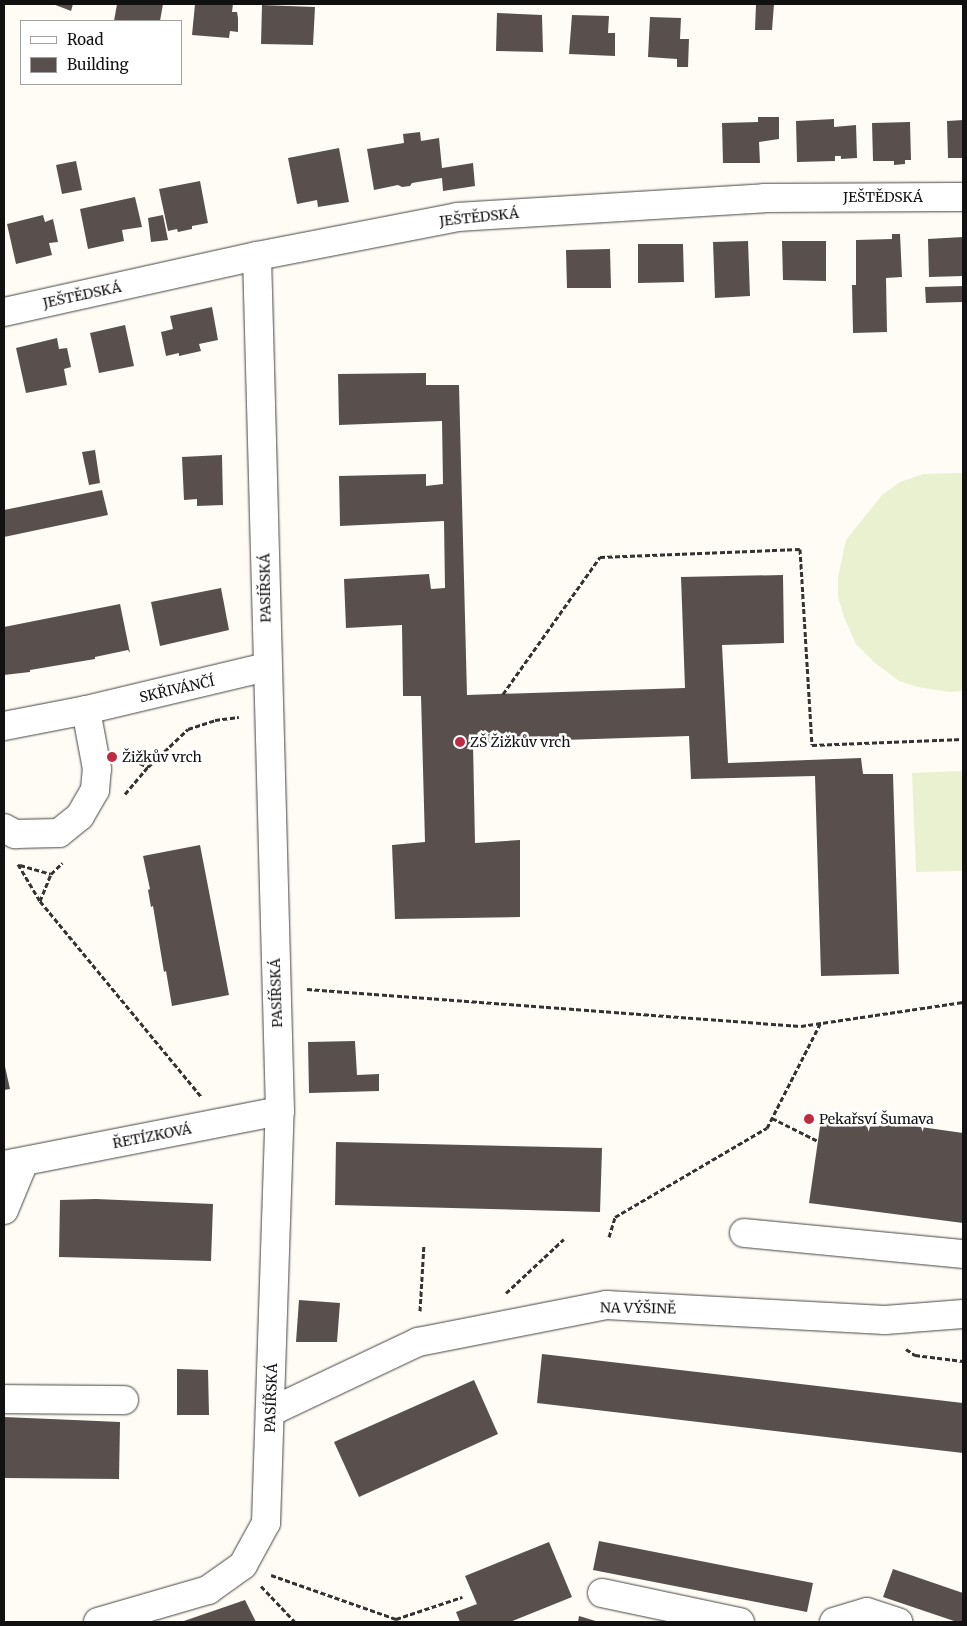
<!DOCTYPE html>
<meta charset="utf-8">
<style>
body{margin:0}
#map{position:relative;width:967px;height:1626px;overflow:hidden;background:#fffcf5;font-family:Merriweather,serif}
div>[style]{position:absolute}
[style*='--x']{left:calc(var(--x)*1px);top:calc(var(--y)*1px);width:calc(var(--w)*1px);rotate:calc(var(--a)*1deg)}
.pitch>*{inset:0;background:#e9f1d0}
.building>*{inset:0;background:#59504d}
.path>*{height:3px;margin-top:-1.5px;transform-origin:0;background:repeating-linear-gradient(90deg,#333 0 5px,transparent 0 7.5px)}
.roads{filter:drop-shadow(0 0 1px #444) drop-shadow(0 0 1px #444)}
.minor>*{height:28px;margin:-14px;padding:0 14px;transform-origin:14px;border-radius:14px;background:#fff}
.dots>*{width:14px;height:14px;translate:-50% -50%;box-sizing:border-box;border:2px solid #fff;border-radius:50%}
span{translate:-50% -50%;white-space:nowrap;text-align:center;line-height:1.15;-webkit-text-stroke:5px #fff;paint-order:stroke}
.street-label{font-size:14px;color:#111}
.poi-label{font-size:14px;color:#111}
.left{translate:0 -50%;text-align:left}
.frame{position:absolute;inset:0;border:5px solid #111;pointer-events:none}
.legend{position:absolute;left:20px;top:20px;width:162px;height:65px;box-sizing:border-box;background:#fff;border:1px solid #a0a0a0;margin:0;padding:6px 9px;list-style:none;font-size:15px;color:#111}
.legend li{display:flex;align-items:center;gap:10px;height:25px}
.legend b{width:25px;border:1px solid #a0a0a0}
</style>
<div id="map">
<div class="pitch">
<div style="clip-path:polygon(963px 473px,963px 691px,949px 692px,918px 687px,899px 681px,875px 663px,856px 644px,844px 617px,838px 597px,838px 577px,846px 540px,882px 495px,900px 482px,923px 474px)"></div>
<div style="clip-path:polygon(963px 771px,963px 871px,916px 872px,912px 773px)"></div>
</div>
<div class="building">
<div style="clip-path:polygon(53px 4px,73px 4px,71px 11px)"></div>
<div style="clip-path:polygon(117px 4px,163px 4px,160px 21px,114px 21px)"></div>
<div style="clip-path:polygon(195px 4px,233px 4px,232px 12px,237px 12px,238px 18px,238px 32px,230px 31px,229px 38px,192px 35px)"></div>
<div style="clip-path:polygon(756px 4px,774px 4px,772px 30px,755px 30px)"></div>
<div style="clip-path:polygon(262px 5px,315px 7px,313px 45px,261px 44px)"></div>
<div style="clip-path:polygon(497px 13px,542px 15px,543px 52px,496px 51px)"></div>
<div style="clip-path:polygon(572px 15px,609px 16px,608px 33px,615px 33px,615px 56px,569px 54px)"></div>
<div style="clip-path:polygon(650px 17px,681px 18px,680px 39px,689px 39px,688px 67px,677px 67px,677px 59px,648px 57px)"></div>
<div style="clip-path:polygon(758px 117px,779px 117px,779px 139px,759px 142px,760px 163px,723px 163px,722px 123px,758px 122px)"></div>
<div style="clip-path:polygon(834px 119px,834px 127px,856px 125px,857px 158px,841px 159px,841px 156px,835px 156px,835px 161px,797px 162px,796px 121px)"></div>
<div style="clip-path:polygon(963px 120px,963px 158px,948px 158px,947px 121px)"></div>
<div style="clip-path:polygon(910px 122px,911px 160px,905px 160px,905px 164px,894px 165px,894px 161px,873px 161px,872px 123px)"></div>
<div style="clip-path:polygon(420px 132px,421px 141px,439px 138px,442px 168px,473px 163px,475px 186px,443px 191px,442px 178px,412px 183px,410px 186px,402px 187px,398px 185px,374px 190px,367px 149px,404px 143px,403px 134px)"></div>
<div style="clip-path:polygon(339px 148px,349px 202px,318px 207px,317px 200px,297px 204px,288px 158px)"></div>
<div style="clip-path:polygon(76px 161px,82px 190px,62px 194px,56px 165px)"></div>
<div style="clip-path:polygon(200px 181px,208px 223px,192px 226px,192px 229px,178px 232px,177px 229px,168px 231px,159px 189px)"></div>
<div style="clip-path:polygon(135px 197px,142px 227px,122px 230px,124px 241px,88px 249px,80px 209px)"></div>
<div style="clip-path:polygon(43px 215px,45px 222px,53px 219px,58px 242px,49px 243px,52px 255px,16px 264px,7px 224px)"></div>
<div style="clip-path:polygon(163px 215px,168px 240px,151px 242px,148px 218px)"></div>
<div style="clip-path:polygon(892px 234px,900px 234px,902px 277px,886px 278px,887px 332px,853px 333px,852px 285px,856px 285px,856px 240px,892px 239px)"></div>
<div style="clip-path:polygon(963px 237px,963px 276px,929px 277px,928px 239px)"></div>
<div style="clip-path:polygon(748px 241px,750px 296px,715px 298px,713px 242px)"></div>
<div style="clip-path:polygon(782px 241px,826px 241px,826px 281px,783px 280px)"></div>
<div style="clip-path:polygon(638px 244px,683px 244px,684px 282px,638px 283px)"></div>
<div style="clip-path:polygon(610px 249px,611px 288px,567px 288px,566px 250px)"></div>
<div style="clip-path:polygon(963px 286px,963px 302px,926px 303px,925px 287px)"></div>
<div style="clip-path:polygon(212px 307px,218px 340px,199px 344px,201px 351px,179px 356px,179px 353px,166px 356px,161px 332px,173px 329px,170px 316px)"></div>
<div style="clip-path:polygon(125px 325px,134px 366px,99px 373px,90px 333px)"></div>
<div style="clip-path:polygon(57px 338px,59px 349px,67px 348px,71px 367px,64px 369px,67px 385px,26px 393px,16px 348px)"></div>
<div style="clip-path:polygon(426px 373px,426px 385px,459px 385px,467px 695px,685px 688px,681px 577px,783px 575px,784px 643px,722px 645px,728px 763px,861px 758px,863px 774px,893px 774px,899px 974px,821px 976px,815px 776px,691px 779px,689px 736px,473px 743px,475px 843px,520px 840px,520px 917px,395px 919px,392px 845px,425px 842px,421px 696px,403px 696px,402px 625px,346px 628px,344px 579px,429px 574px,431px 589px,445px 588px,444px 521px,340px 526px,339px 476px,426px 474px,426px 486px,443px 484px,442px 421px,339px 425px,338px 374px)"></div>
<div style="clip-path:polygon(95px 450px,100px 483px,89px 485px,82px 452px)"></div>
<div style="clip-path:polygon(222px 455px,223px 505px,197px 506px,197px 499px,184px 500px,182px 457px)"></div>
<div style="clip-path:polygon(102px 490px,108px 515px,4px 537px,4px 510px)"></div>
<div style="clip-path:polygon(221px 588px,229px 630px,160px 646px,151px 602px)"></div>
<div style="clip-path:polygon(120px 604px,130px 653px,128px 650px,95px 657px,95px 659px,30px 670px,30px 672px,4px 675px,4px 627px)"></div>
<div style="clip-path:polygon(200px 845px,229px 995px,172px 1006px,166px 971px,164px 972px,153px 906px,151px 907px,148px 890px,150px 889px,143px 856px)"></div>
<div style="clip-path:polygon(355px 1041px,357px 1075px,379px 1074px,379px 1091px,309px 1093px,308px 1042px)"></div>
<div style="clip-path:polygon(4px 1062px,10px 1089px,4px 1090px)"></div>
<div style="clip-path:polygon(822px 1113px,963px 1133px,963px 1223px,809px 1203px)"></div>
<div style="clip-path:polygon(336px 1142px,602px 1148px,600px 1212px,335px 1205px)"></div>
<div style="clip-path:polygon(96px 1199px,213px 1204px,211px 1261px,59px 1257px,60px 1200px)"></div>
<div style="clip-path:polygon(299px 1300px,340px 1303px,337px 1342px,296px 1342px)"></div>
<div style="clip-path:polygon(542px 1354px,963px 1403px,963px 1453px,537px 1403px)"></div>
<div style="clip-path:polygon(177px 1369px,208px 1370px,209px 1415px,177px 1415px)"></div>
<div style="clip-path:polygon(474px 1380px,498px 1434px,359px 1497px,334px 1442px)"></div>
<div style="clip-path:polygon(4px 1417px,120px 1422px,119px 1479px,4px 1478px)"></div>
<div style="clip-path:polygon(599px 1541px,813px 1583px,807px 1612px,593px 1570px)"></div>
<div style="clip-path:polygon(549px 1542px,572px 1597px,510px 1622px,460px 1622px,456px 1612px,477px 1604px,465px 1576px)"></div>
<div style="clip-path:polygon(893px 1569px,963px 1593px,963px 1622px,957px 1622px,883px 1597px)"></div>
<div style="clip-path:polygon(245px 1600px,256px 1622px,181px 1622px)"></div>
<div style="clip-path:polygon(579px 1616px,599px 1622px,578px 1622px)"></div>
</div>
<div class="path">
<div style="--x:503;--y:694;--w:168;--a:-54.7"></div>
<div style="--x:600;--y:557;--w:200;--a:-2.3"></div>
<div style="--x:800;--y:549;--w:196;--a:86.5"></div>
<div style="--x:812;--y:745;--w:151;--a:-2.3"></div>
<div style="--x:126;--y:757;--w:24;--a:24"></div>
<div style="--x:125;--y:794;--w:35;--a:-50"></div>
<div style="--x:148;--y:767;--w:55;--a:-43.5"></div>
<div style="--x:188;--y:729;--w:28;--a:-18"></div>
<div style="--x:215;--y:720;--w:24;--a:-7"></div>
<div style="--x:18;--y:864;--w:43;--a:59.3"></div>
<div style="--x:40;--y:901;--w:253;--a:50.5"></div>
<div style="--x:20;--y:865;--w:32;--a:16"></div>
<div style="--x:40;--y:901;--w:29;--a:-68"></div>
<div style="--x:51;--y:874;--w:16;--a:-45"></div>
<div style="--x:307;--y:989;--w:495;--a:4.3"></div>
<div style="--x:801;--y:1026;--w:164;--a:-8.4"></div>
<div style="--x:772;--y:1118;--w:51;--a:26.6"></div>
<div style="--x:609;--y:1237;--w:21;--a:-73"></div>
<div style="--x:615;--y:1217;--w:176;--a:-30.4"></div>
<div style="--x:767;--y:1128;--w:117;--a:-63"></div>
<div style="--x:506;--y:1293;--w:79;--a:-43"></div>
<div style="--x:420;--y:1311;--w:67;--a:-86.6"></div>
<div style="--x:906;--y:1349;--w:11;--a:34"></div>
<div style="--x:915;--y:1355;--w:48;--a:7.1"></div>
<div style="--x:271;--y:1575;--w:133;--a:19.4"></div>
<div style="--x:396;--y:1619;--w:70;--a:-18.4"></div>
<div style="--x:261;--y:1586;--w:50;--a:46.6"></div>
</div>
<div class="roads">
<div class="minor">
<div style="--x:4;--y:312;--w:259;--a:-12.5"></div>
<div style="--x:257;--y:256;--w:204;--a:-11"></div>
<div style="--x:457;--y:217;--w:308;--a:-3.5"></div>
<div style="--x:764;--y:198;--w:199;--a:-0.3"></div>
<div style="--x:4;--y:726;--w:84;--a:-11"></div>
<div style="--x:86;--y:710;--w:186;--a:-13.4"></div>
<div style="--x:4;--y:828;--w:13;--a:29"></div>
<div style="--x:15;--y:834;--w:44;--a:-1.3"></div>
<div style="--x:59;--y:833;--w:27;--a:-39"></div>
<div style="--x:80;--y:816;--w:30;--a:-60"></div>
<div style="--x:95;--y:790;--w:21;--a:-85"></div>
<div style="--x:97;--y:769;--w:60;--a:-100.6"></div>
<div style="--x:4;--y:1165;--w:281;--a:-11.1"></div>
<div style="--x:4;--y:1210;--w:52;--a:-67.4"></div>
<div style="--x:744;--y:1233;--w:220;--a:5.5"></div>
<div style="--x:4;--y:1399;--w:120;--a:0.5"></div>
<div style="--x:270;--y:1412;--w:164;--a:-25.3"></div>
<div style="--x:418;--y:1342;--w:192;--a:-11.1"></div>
<div style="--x:606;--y:1305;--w:279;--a:3.1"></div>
<div style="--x:885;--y:1320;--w:78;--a:-4.4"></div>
<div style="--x:602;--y:1593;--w:141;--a:11.9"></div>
<div style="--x:98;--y:1622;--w:115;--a:-16.2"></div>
<div style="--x:208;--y:1590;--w:43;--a:-35.5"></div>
<div style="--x:243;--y:1565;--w:48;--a:-61.3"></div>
<div style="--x:266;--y:1523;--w:412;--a:-88.1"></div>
<div style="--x:280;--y:1111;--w:855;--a:-91.54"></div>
<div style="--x:834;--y:1622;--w:34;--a:-17"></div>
<div style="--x:867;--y:1612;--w:33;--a:18"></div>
</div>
</div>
<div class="dots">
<div style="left:460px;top:742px;background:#be2b43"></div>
<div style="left:112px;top:757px;background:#be2b43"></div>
<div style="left:809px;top:1119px;background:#be2b43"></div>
</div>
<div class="street-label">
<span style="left:883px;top:197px">JEŠTĚDSKÁ</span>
<span style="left:479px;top:217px;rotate:-6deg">JEŠTĚDSKÁ</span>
<span style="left:82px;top:295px;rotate:-12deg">JEŠTĚDSKÁ</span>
<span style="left:265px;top:588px;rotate:-91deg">PASÍŘSKÁ</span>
<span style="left:177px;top:689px;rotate:-13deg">SKŘIVÁNČÍ</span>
<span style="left:276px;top:993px;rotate:-92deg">PASÍŘSKÁ</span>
<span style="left:152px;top:1136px;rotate:-11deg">ŘETÍZKOVÁ</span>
<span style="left:638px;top:1308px;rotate:1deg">NA VÝŠINĚ</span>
<span style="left:271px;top:1398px;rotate:-88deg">PASÍŘSKÁ</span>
</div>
<div class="poi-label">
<span class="left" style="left:470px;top:742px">ZŠ Žižkův vrch</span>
<span class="left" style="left:122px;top:757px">Žižkův vrch</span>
<span class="left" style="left:819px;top:1119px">Pekařsví Šumava</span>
</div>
<div class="frame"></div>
<ul class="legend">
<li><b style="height:6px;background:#fff"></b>Road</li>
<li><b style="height:14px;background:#59504d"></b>Building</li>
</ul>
</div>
